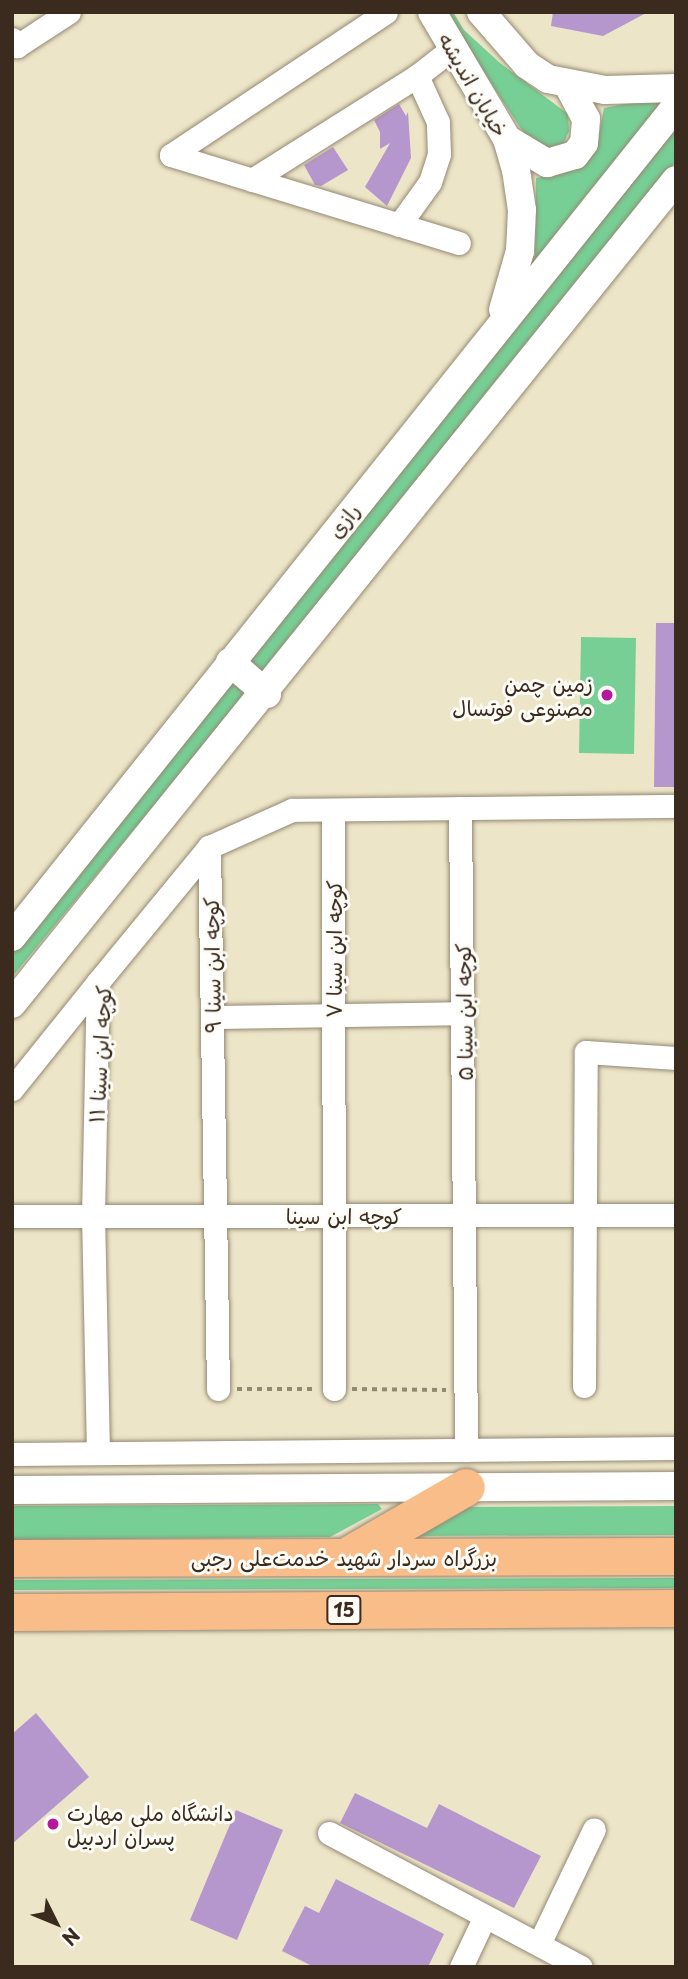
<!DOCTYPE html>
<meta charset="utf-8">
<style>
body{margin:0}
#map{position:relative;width:688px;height:1979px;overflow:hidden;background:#ede5c8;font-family:"Playpen Sans","Playpen Sans Arabic",sans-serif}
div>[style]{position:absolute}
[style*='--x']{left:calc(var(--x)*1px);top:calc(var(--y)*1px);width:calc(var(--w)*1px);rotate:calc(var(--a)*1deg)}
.green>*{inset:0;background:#77cf95}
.building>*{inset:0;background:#b697cd}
.path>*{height:3.5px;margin-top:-1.75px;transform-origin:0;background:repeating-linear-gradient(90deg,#948873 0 5px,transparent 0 10px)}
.roads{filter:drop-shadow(0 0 2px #948873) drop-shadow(0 0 2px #948873)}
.minor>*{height:23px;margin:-11.5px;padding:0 11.5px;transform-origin:11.5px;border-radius:11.5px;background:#fff}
.tertiary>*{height:28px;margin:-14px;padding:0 14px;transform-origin:14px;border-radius:14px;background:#fff}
.trunk>*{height:37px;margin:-18.5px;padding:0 18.5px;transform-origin:18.5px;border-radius:18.5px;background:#f8bd89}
.dots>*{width:19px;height:19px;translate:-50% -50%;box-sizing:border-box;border:4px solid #fdfcf7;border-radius:50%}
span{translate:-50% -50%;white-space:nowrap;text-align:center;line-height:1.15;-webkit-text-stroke:6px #fdfcf7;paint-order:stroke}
.shield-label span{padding:2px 5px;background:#fdfcf7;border:2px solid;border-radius:5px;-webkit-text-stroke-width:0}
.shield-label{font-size:19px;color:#3b2a1e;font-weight:700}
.street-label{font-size:21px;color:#3b2a1e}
.poi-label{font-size:21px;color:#3b2a1e}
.right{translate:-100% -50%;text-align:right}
.left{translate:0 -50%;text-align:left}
.frame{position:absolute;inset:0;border:14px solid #3b2a1e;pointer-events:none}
.north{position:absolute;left:21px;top:1888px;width:70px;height:70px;-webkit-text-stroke:5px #fdfcf7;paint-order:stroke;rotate:133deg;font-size:19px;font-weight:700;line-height:28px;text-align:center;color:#3b2a1e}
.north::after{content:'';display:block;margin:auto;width:24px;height:32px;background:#3b2a1e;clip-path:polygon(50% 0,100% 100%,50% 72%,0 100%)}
</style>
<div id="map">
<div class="green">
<div style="clip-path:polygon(443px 12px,453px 12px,464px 30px,500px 63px,568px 114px,569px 131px,564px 143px,546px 152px,530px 142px)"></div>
<div style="clip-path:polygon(671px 95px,593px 187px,535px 261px,536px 178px,556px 174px,598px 140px,604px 108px)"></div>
<div style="clip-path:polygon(676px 129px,676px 161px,335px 586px,12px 977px,12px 952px)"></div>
<div style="clip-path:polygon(581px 637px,636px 638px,634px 754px,579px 753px)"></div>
<div style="clip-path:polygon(378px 1504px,382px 1509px,330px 1537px,12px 1540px,12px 1506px)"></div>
<div style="clip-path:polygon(676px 1506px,676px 1535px,410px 1536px,467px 1507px)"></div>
<div style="clip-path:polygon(676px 1578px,676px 1588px,12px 1590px,12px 1580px)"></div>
</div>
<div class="building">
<div style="clip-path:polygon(553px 12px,648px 12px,603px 36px,551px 26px)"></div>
<div style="clip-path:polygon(399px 104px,406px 116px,408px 112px,411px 158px,387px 206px,365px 187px,390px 143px,380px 149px,380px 132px,374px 120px)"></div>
<div style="clip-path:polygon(333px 147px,348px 170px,321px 186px,315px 185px,304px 165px)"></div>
<div style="clip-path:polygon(656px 623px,676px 623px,676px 787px,654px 787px)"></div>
<div style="clip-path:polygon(36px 1713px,89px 1777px,12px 1844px,12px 1734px)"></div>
<div style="clip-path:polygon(355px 1793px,427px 1828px,439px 1804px,541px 1856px,514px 1908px,340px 1823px)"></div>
<div style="clip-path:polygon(236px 1810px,283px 1830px,237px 1940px,190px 1920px)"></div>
<div style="clip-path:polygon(336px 1879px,444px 1934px,428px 1967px,314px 1967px,282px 1951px,305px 1906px,319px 1913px)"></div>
</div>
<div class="path">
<div style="--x:237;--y:1389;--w:76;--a:0"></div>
<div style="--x:352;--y:1389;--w:94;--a:0.6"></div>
</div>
<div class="roads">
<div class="minor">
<div style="--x:12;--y:39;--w:9;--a:54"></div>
<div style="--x:17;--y:46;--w:62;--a:-33.2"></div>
<div style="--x:171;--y:155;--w:301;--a:17"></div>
<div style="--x:171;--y:155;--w:258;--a:-33.6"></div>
<div style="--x:252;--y:180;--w:195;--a:-32.2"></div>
<div style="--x:417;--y:76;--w:47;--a:-38.1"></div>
<div style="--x:399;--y:225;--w:53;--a:-54.2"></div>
<div style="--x:430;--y:182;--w:29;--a:-72"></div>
<div style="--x:439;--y:154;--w:32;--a:-92"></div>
<div style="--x:438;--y:122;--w:51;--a:-114.5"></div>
<div style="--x:460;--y:808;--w:642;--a:89.46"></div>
<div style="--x:333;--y:810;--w:579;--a:89.9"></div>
<div style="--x:212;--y:1017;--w:251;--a:-0.9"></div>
<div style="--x:12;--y:1089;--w:137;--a:-51.2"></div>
<div style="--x:12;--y:1216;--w:664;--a:-0.09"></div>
<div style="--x:584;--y:1386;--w:334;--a:-89.7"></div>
<div style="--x:586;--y:1052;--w:90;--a:3.8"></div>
<div style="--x:218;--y:1389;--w:542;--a:-90.95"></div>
<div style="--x:209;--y:847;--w:91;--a:-24"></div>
<div style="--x:292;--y:810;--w:384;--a:-0.6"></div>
<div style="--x:98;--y:1452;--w:236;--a:-91.2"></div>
<div style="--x:93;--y:1216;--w:234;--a:-88.8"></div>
<div style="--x:98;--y:982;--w:175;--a:-50.6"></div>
<div style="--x:12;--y:1454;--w:664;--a:-0.52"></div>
<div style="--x:329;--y:1833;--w:285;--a:28"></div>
<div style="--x:539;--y:1944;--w:127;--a:-64.4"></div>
<div style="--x:461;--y:1967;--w:56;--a:-64.8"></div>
</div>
<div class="tertiary">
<div style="--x:432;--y:12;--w:147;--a:59.4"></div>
<div style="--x:507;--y:139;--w:32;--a:74"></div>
<div style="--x:516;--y:170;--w:40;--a:81.5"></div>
<div style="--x:522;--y:210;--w:41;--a:92.8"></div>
<div style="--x:520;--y:251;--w:61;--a:106.1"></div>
<div style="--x:481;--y:12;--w:70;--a:49"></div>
<div style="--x:527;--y:65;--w:25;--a:34"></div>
<div style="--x:548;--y:79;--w:58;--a:10.9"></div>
<div style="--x:605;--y:90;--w:71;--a:-1.6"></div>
<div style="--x:507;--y:139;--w:47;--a:31"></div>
<div style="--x:547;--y:163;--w:29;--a:-16"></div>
<div style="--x:575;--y:155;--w:15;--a:-53"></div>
<div style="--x:584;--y:143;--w:24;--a:-85"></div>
<div style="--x:586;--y:119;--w:38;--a:-118"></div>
<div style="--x:230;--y:662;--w:49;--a:40.9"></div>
<div style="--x:12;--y:937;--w:1064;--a:-51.37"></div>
<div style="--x:12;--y:1004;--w:1058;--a:-51.14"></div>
<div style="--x:12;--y:1490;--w:664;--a:-0.35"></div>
</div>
<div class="trunk">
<div style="--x:348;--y:1555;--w:136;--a:-30"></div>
<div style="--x:12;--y:1558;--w:664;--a:-0.17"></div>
<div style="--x:12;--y:1612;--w:664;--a:-0.35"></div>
</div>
</div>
<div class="dots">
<div style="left:607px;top:695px;background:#b5179e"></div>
<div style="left:53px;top:1824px;background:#b5179e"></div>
</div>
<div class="shield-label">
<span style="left:344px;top:1610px">15</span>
</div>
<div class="street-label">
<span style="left:474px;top:84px;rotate:60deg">خیابان اندیشه</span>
<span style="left:343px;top:520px;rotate:-52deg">رازی</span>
<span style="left:333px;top:949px;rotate:-90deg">کوچه ابن سینا ۷</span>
<span style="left:211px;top:965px;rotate:-91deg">کوچه ابن سینا ۹</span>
<span style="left:463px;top:1012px;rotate:-91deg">کوچه ابن سینا ۵</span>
<span style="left:99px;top:1054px;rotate:-87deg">کوچه ابن سینا ۱۱</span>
<span style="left:344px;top:1215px">کوچه ابن سینا</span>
<span style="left:344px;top:1557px">بزرگراه سردار شهید خدمت‌علی رجبی</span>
</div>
<div class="poi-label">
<span class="right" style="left:593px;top:695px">زمین چمن<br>مصنوعی فوتسال</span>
<span class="left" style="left:67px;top:1824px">دانشگاه ملی مهارت<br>پسران اردبیل</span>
</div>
<div class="frame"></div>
<div class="north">N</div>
</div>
